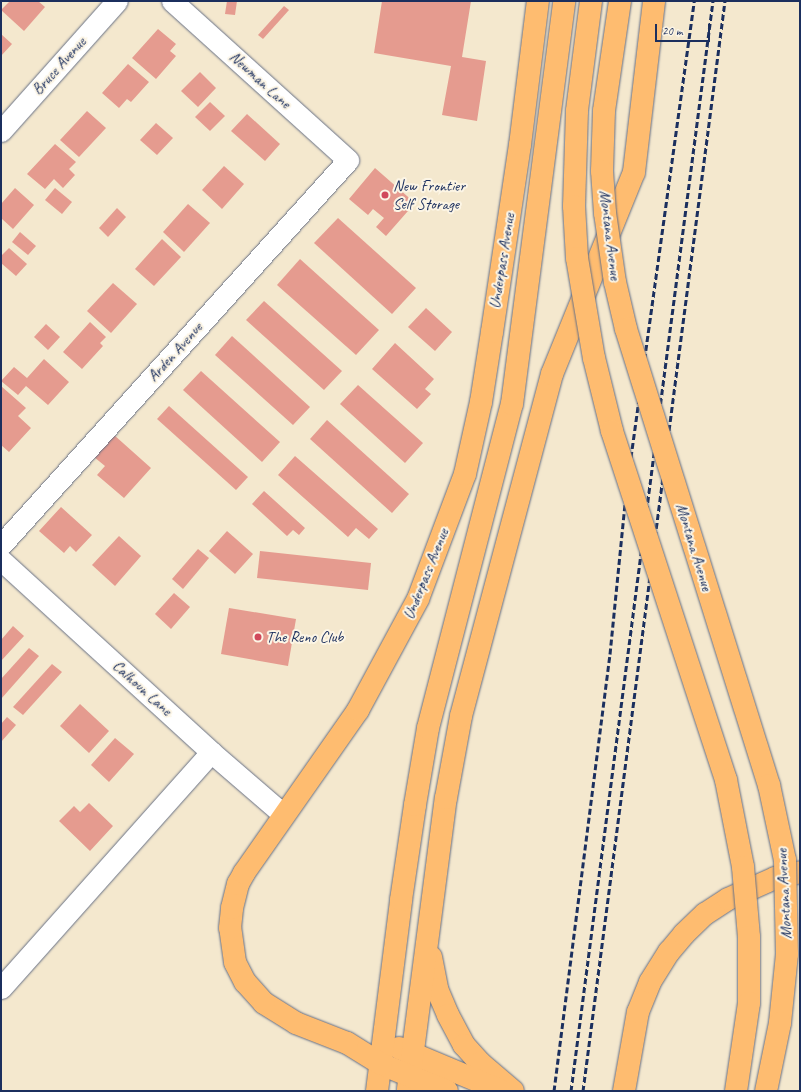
<!DOCTYPE html>
<style>
body{margin:0}
#map{position:relative;width:801px;height:1092px;overflow:hidden;background:#f4e8ce;font-family:Caveat,sans-serif}
div>[style]{position:absolute}
[style*='--x']{left:calc(var(--x)*1px);top:calc(var(--y)*1px);width:calc(var(--w)*1px);rotate:calc(var(--a)*1deg)}
.building>*{inset:0;background:#e59b8f}
.roads{filter:drop-shadow(0 0 1px #677085) drop-shadow(0 0 1px #677085)}
.minor>*{height:21px;margin:-10.5px;padding:0 10.5px;transform-origin:10.5px;border-radius:10.5px;background:#fff}
.major>*{height:22px;margin:-11px;padding:0 11px;transform-origin:11px;border-radius:11px;background:#febc70}
.rail>*{height:3px;margin-top:-1.5px;transform-origin:0;background:repeating-linear-gradient(90deg,#1b2f5e 0 6px,transparent 0 9px)}
.bridges{filter:drop-shadow(0 0 1px #677085) drop-shadow(0 0 1px #677085)}
.major-bridge>*{height:22px;margin:-11px;padding:0 11px;transform-origin:11px;border-radius:11px;background:#febc70}
.dots>*{width:11px;height:11px;translate:-50% -50%;box-sizing:border-box;border:2px solid #fcf5e5;border-radius:50%}
span{translate:-50% -50%;white-space:nowrap;text-align:center;line-height:1.15;-webkit-text-stroke:4px #fcf5e5;paint-order:stroke}
.street-label{font-size:16px;color:#1b2f5e}
.poi-label{font-size:16px;color:#1b2f5e}
.left{translate:0 -50%;text-align:left}
.frame{position:absolute;inset:0;border:2px solid #1b2f5e;pointer-events:none}
.scale{position:absolute;left:655px;top:24px;width:55px;height:18px;box-sizing:border-box;border:2px solid #1b2f5e;border-top:0;padding-left:5px;font-size:12px;line-height:14px;white-space:nowrap;color:#1b2f5e;-webkit-text-stroke:3px #fcf5e5;paint-order:stroke}
</style>
<div id="map">
<div class="building">
<div style="clip-path:polygon(10px 1px,38px 1px,45px 7px,24px 31px,1px 10px)"></div>
<div style="clip-path:polygon(227px 1px,237px 1px,235px 15px,225px 14px)"></div>
<div style="clip-path:polygon(382px 1px,471px 1px,462px 57px,486px 61px,477px 121px,442px 115px,451px 66px,374px 53px)"></div>
<div style="clip-path:polygon(284px 6px,289px 10px,263px 39px,258px 35px)"></div>
<div style="clip-path:polygon(158px 29px,176px 44px,170px 51px,176px 56px,156px 79px,132px 58px)"></div>
<div style="clip-path:polygon(1px 34px,12px 44px,1px 56px)"></div>
<div style="clip-path:polygon(128px 64px,149px 82px,131px 102px,127px 99px,119px 108px,102px 93px)"></div>
<div style="clip-path:polygon(200px 72px,216px 88px,198px 107px,181px 91px)"></div>
<div style="clip-path:polygon(210px 102px,225px 116px,210px 131px,195px 117px)"></div>
<div style="clip-path:polygon(87px 111px,106px 128px,79px 157px,60px 140px)"></div>
<div style="clip-path:polygon(247px 114px,280px 144px,265px 161px,231px 131px)"></div>
<div style="clip-path:polygon(156px 123px,173px 138px,157px 155px,140px 140px)"></div>
<div style="clip-path:polygon(55px 144px,76px 162px,69px 169px,75px 175px,63px 188px,54px 179px,45px 189px,27px 174px)"></div>
<div style="clip-path:polygon(224px 166px,244px 184px,222px 209px,202px 190px)"></div>
<div style="clip-path:polygon(375px 168px,415px 203px,386px 236px,376px 227px,384px 218px,373px 209px,368px 215px,349px 199px)"></div>
<div style="clip-path:polygon(15px 188px,34px 205px,13px 229px,1px 218px,1px 204px)"></div>
<div style="clip-path:polygon(55px 188px,72px 202px,62px 214px,45px 200px)"></div>
<div style="clip-path:polygon(188px 204px,210px 223px,184px 252px,163px 232px)"></div>
<div style="clip-path:polygon(117px 208px,126px 217px,108px 237px,99px 228px)"></div>
<div style="clip-path:polygon(338px 218px,416px 288px,392px 314px,314px 243px)"></div>
<div style="clip-path:polygon(20px 232px,36px 246px,28px 255px,12px 242px)"></div>
<div style="clip-path:polygon(162px 239px,181px 257px,154px 286px,135px 269px)"></div>
<div style="clip-path:polygon(9px 248px,27px 264px,16px 276px,1px 263px,1px 256px)"></div>
<div style="clip-path:polygon(300px 259px,379px 330px,356px 355px,277px 285px)"></div>
<div style="clip-path:polygon(113px 283px,137px 304px,111px 333px,87px 311px)"></div>
<div style="clip-path:polygon(264px 301px,342px 371px,324px 390px,246px 320px)"></div>
<div style="clip-path:polygon(426px 308px,452px 332px,435px 351px,408px 327px)"></div>
<div style="clip-path:polygon(90px 322px,106px 337px,100px 343px,103px 346px,82px 369px,63px 352px)"></div>
<div style="clip-path:polygon(46px 324px,60px 337px,48px 350px,34px 337px)"></div>
<div style="clip-path:polygon(232px 336px,310px 407px,293px 425px,215px 355px)"></div>
<div style="clip-path:polygon(395px 343px,434px 379px,425px 389px,431px 394px,417px 409px,372px 369px)"></div>
<div style="clip-path:polygon(44px 359px,69px 382px,48px 405px,26px 386px,18px 395px,1px 381px,14px 367px,27px 378px)"></div>
<div style="clip-path:polygon(201px 371px,280px 442px,262px 462px,183px 390px)"></div>
<div style="clip-path:polygon(358px 385px,423px 443px,405px 463px,340px 404px)"></div>
<div style="clip-path:polygon(1px 386px,26px 408px,18px 416px,31px 428px,9px 452px,1px 445px)"></div>
<div style="clip-path:polygon(169px 406px,248px 477px,236px 490px,157px 419px)"></div>
<div style="clip-path:polygon(327px 420px,409px 494px,392px 513px,310px 439px)"></div>
<div style="clip-path:polygon(114px 435px,151px 468px,124px 498px,97px 475px,105px 466px,94px 457px)"></div>
<div style="clip-path:polygon(295px 456px,378px 529px,369px 539px,356px 528px,348px 537px,278px 475px)"></div>
<div style="clip-path:polygon(264px 491px,305px 528px,299px 535px,293px 530px,287px 536px,252px 504px)"></div>
<div style="clip-path:polygon(61px 507px,92px 535px,76px 552px,70px 546px,64px 553px,39px 531px)"></div>
<div style="clip-path:polygon(227px 531px,253px 554px,235px 574px,209px 551px)"></div>
<div style="clip-path:polygon(119px 536px,141px 556px,115px 586px,92px 565px)"></div>
<div style="clip-path:polygon(198px 549px,209px 558px,183px 589px,172px 579px)"></div>
<div style="clip-path:polygon(260px 551px,371px 563px,368px 590px,257px 578px)"></div>
<div style="clip-path:polygon(174px 593px,190px 607px,171px 629px,155px 614px)"></div>
<div style="clip-path:polygon(229px 608px,296px 619px,288px 666px,221px 654px)"></div>
<div style="clip-path:polygon(13px 626px,24px 636px,1px 661px,1px 640px)"></div>
<div style="clip-path:polygon(29px 648px,39px 656px,1px 699px,1px 679px)"></div>
<div style="clip-path:polygon(52px 664px,62px 672px,23px 715px,13px 707px)"></div>
<div style="clip-path:polygon(80px 704px,109px 731px,89px 753px,60px 726px)"></div>
<div style="clip-path:polygon(7px 717px,16px 725px,1px 742px,1px 724px)"></div>
<div style="clip-path:polygon(115px 738px,134px 754px,109px 782px,91px 765px)"></div>
<div style="clip-path:polygon(89px 803px,113px 826px,90px 851px,59px 821px,74px 806px,80px 812px)"></div>
</div>
<div class="roads">
<div class="minor">
<div style="--x:1;--y:131;--w:174;--a:-48.3"></div>
<div style="--x:1;--y:545;--w:518;--a:-47.97"></div>
<div style="--x:348;--y:160;--w:237;--a:-137.9"></div>
<div style="--x:1;--y:560;--w:285;--a:42.4"></div>
<div style="--x:211;--y:752;--w:96;--a:40.8"></div>
<div style="--x:1;--y:988;--w:316;--a:-48.3"></div>
</div>
<div class="major">
<div style="--x:431;--y:957;--w:33;--a:79"></div>
<div style="--x:437;--y:989;--w:28;--a:67"></div>
<div style="--x:448;--y:1015;--w:34;--a:62"></div>
<div style="--x:464;--y:1045;--w:24;--a:48"></div>
<div style="--x:480;--y:1063;--w:43;--a:40.3"></div>
<div style="--x:399;--y:1048;--w:112;--a:22.7"></div>
<div style="--x:408;--y:1089;--w:293;--a:-82.6"></div>
<div style="--x:446;--y:798;--w:83;--a:-79.6"></div>
<div style="--x:461;--y:716;--w:354;--a:-75.1"></div>
<div style="--x:552;--y:374;--w:218;--a:-67.9"></div>
<div style="--x:634;--y:172;--w:172;--a:-83.3"></div>
<div style="--x:377;--y:1091;--w:193;--a:-82.8"></div>
<div style="--x:401;--y:900;--w:96;--a:-81.6"></div>
<div style="--x:415;--y:805;--w:78;--a:-80.4"></div>
<div style="--x:428;--y:728;--w:335;--a:-75.5"></div>
<div style="--x:512;--y:404;--w:406;--a:-82.6"></div>
<div style="--x:447;--y:1091;--w:71;--a:-157.8"></div>
<div style="--x:381;--y:1064;--w:40;--a:-148"></div>
<div style="--x:347;--y:1043;--w:55;--a:-158.6"></div>
<div style="--x:296;--y:1023;--w:38;--a:-148"></div>
<div style="--x:264;--y:1003;--w:28;--a:-132"></div>
<div style="--x:245;--y:982;--w:22;--a:-117"></div>
<div style="--x:235;--y:962;--w:34;--a:-98"></div>
<div style="--x:230;--y:928;--w:20;--a:-84"></div>
<div style="--x:232;--y:908;--w:25;--a:-76"></div>
<div style="--x:238;--y:884;--w:13;--a:-61"></div>
<div style="--x:244;--y:873;--w:199;--a:-55"></div>
<div style="--x:358;--y:710;--w:126;--a:-61.6"></div>
<div style="--x:418;--y:599;--w:134;--a:-69.4"></div>
<div style="--x:465;--y:474;--w:74;--a:-77.5"></div>
<div style="--x:481;--y:402;--w:71;--a:-81.1"></div>
<div style="--x:492;--y:332;--w:189;--a:-81.5"></div>
<div style="--x:520;--y:145;--w:145;--a:-82.9"></div>
<div style="--x:624;--y:1091;--w:80;--a:-80"></div>
<div style="--x:638;--y:1012;--w:32;--a:-68"></div>
<div style="--x:650;--y:982;--w:36;--a:-58"></div>
<div style="--x:669;--y:952;--w:23;--a:-50"></div>
<div style="--x:684;--y:934;--w:29;--a:-44"></div>
<div style="--x:705;--y:914;--w:27;--a:-33"></div>
<div style="--x:728;--y:899;--w:51;--a:-24.1"></div>
<div style="--x:775;--y:878;--w:26;--a:-13"></div>
</div>
</div>
<div class="rail">
<div style="--x:554;--y:1091;--w:441;--a:-82.7"></div>
<div style="--x:610;--y:654;--w:162;--a:-84.3"></div>
<div style="--x:626;--y:493;--w:497;--a:-82.1"></div>
<div style="--x:571;--y:1091;--w:1099;--a:-82.58"></div>
<div style="--x:583;--y:1091;--w:1099;--a:-82.58"></div>
</div>
<div class="bridges">
<div class="major-bridge">
<div style="--x:591;--y:1;--w:111;--a:97.3"></div>
<div style="--x:577;--y:111;--w:95;--a:91.8"></div>
<div style="--x:574;--y:206;--w:52;--a:86.7"></div>
<div style="--x:577;--y:258;--w:101;--a:80.4"></div>
<div style="--x:594;--y:358;--w:75;--a:76.1"></div>
<div style="--x:612;--y:431;--w:367;--a:71.9"></div>
<div style="--x:726;--y:780;--w:89;--a:78.9"></div>
<div style="--x:743;--y:867;--w:70;--a:85.1"></div>
<div style="--x:749;--y:937;--w:66;--a:90"></div>
<div style="--x:749;--y:1003;--w:89;--a:98.4"></div>
<div style="--x:620;--y:1;--w:111;--a:98.3"></div>
<div style="--x:604;--y:111;--w:60;--a:91.9"></div>
<div style="--x:602;--y:171;--w:42;--a:85.9"></div>
<div style="--x:605;--y:213;--w:70;--a:81.8"></div>
<div style="--x:615;--y:282;--w:48;--a:76.8"></div>
<div style="--x:626;--y:329;--w:478;--a:72.6"></div>
<div style="--x:769;--y:785;--w:77;--a:78"></div>
<div style="--x:785;--y:860;--w:94;--a:88.8"></div>
<div style="--x:787;--y:954;--w:69;--a:95.8"></div>
<div style="--x:780;--y:1023;--w:69;--a:101.6"></div>
</div>
</div>
<div class="dots">
<div style="left:385px;top:195px;background:#d1495b"></div>
<div style="left:258px;top:637px;background:#d1495b"></div>
</div>
<div class="street-label">
<span style="left:59px;top:66px;rotate:-48deg">Bruce Avenue</span>
<span style="left:260px;top:80px;rotate:42deg">Newman Lane</span>
<span style="left:610px;top:235px;rotate:83deg">Montana Avenue</span>
<span style="left:502px;top:261px;rotate:-81deg">Underpass Avenue</span>
<span style="left:175px;top:352px;rotate:-48deg">Arden Avenue</span>
<span style="left:694px;top:547px;rotate:73deg">Montana Avenue</span>
<span style="left:426px;top:574px;rotate:-68deg">Underpass Avenue</span>
<span style="left:142px;top:688px;rotate:42deg">Calhoun Lane</span>
<span style="left:784px;top:894px;rotate:-93deg">Montana Avenue</span>
</div>
<div class="poi-label">
<span class="left" style="left:393px;top:195px">New Frontier<br>Self Storage</span>
<span class="left" style="left:266px;top:637px">The Reno Club</span>
</div>
<div class="frame"></div>
<div class="scale">20 m</div>
</div>
